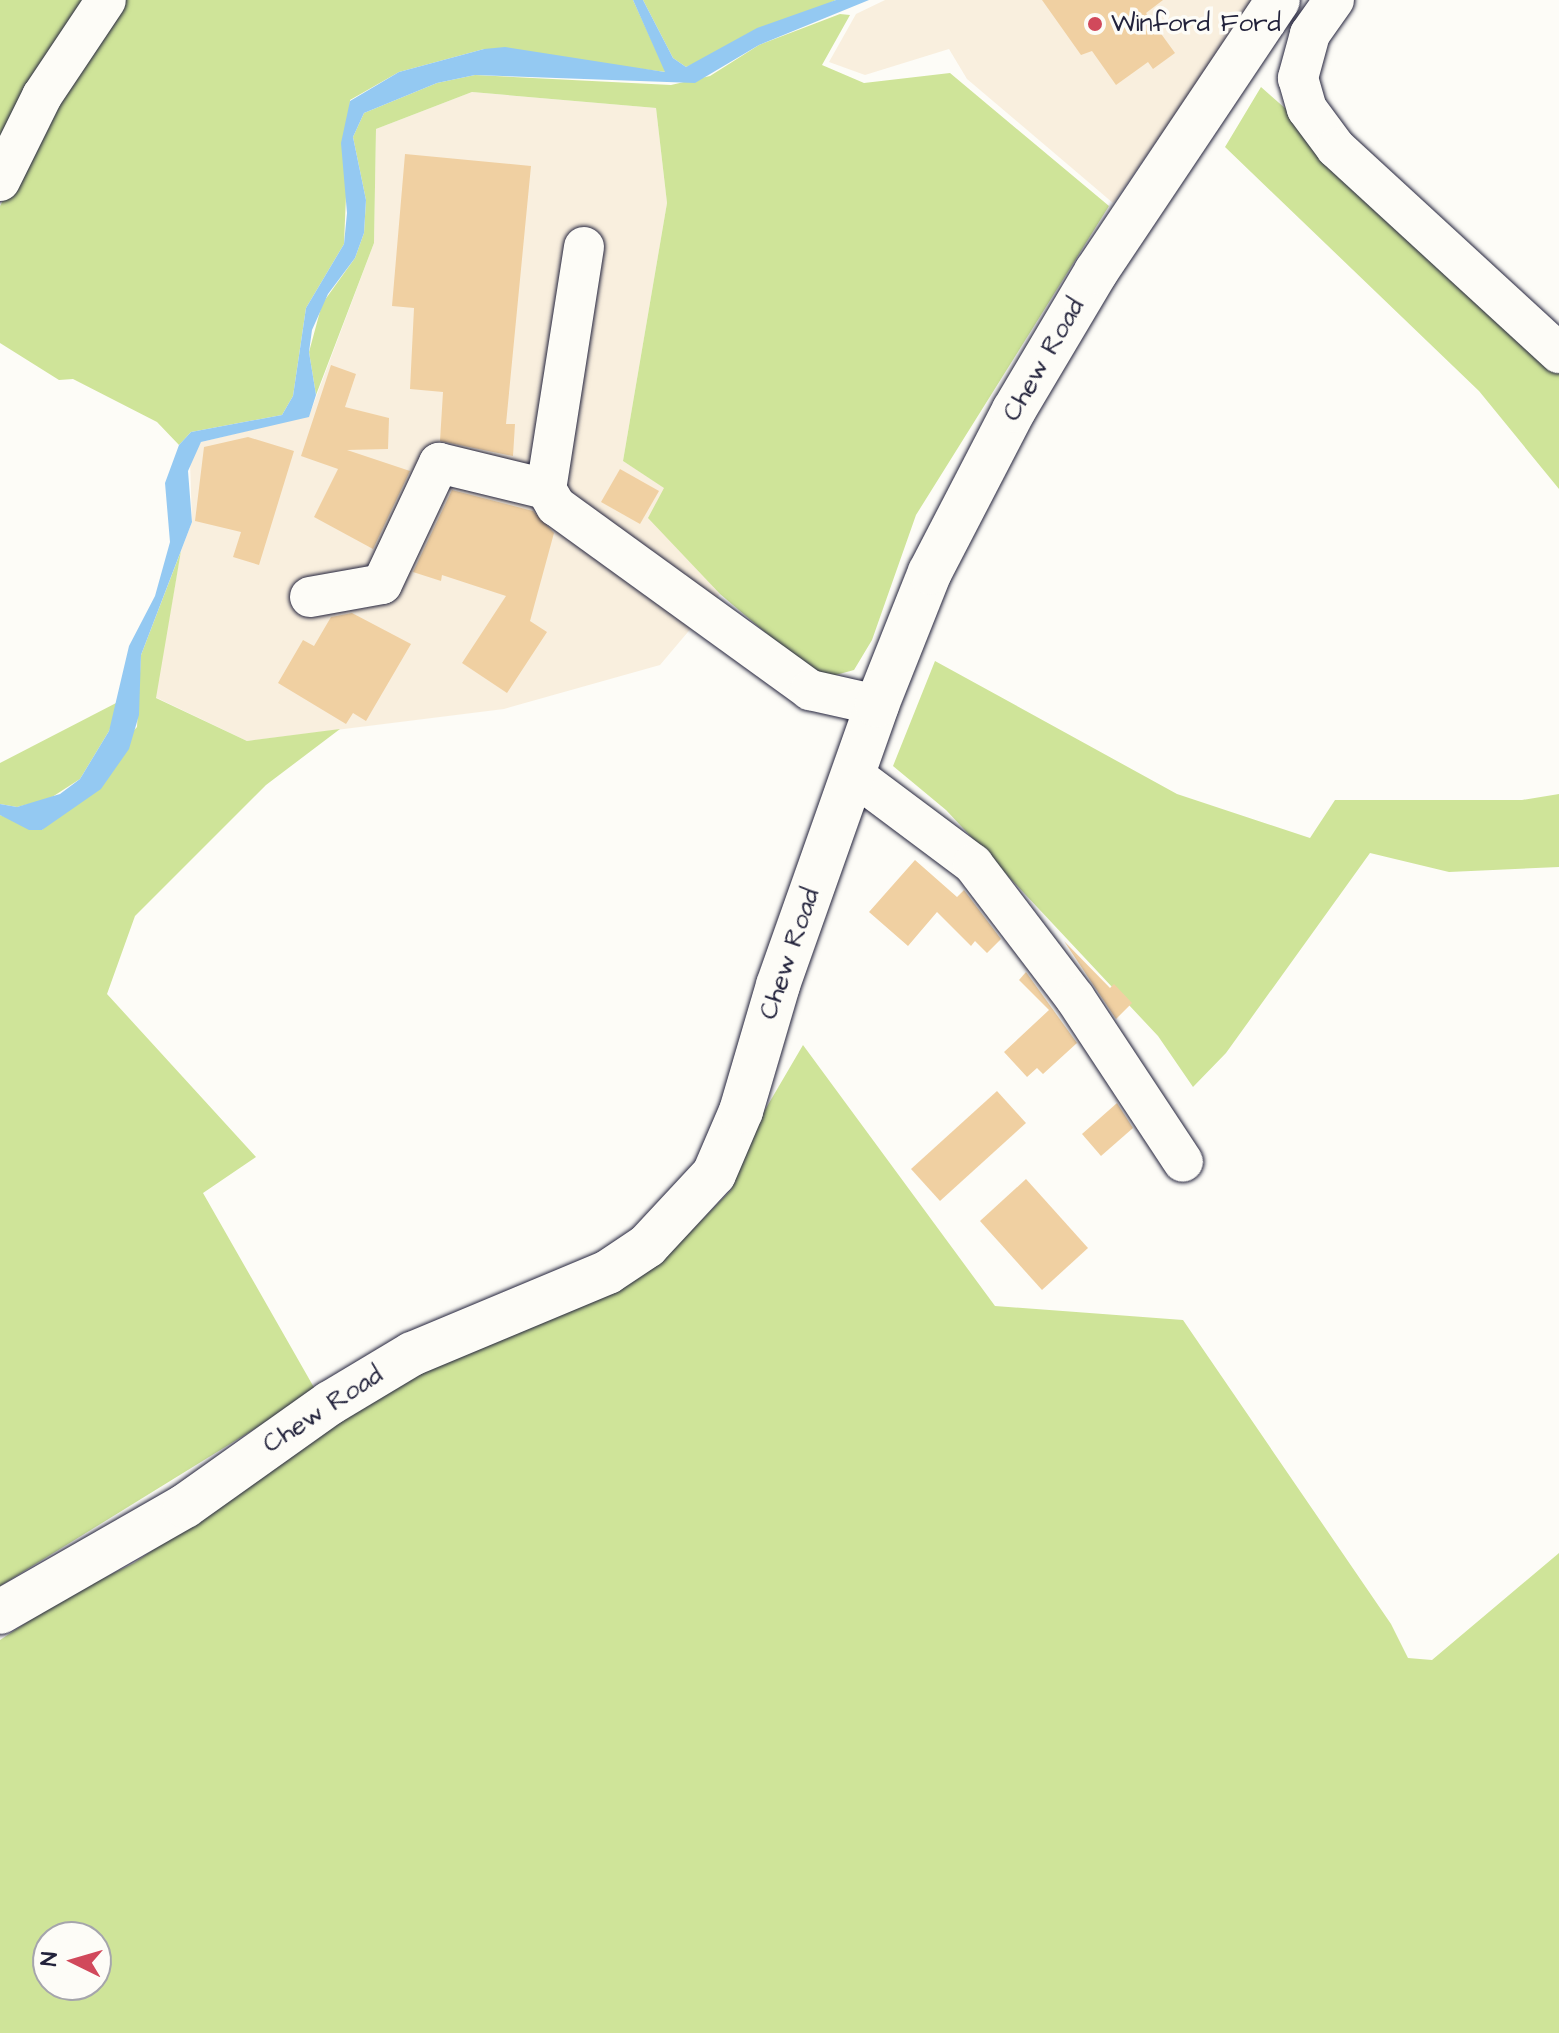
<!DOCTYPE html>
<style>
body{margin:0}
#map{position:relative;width:1559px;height:2033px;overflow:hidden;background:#fdfcf7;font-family:"Architects Daughter",sans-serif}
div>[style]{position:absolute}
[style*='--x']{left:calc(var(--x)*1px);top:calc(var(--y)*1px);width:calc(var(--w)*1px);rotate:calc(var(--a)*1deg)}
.built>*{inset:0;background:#f9efde}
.green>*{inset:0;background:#cfe499}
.water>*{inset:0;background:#94c9f2}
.building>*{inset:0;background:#f0d0a2}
.roads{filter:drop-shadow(0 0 2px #22223b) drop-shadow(0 0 2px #22223b)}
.minor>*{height:40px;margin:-20px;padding:0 20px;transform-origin:20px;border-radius:20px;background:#fdfcf7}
.major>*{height:44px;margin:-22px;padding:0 22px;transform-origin:22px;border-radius:22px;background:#fdfcf7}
.dots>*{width:22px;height:22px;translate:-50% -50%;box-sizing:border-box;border:4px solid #fdfcf7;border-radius:50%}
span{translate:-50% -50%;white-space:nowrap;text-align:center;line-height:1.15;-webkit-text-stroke:7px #fdfcf7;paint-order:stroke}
.poi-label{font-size:26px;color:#22223b}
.left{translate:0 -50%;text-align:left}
.street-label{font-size:26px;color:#22223b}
.north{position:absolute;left:32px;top:1921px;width:80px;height:80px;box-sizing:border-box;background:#fdfcf7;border:2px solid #a5a5ac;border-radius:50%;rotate:275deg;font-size:22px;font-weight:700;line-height:32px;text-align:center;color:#22223b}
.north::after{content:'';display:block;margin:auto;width:28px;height:36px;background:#d1495b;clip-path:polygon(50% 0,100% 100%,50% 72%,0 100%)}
</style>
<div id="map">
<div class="built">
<div style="clip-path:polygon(885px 0,1256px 0,1113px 203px,967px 79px,949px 49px,865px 75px,829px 62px,856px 14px)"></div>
<div style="clip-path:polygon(472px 92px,656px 108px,667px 203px,623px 461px,665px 488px,649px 518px,720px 594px,660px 665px,504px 709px,247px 741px,155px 697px,181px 551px,192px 522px,190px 462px,201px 442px,309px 416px,374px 243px,376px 129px)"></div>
</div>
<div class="green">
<div style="clip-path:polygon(0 0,89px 0,0 141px)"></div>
<div style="clip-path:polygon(121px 0,633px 0,666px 72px,484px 49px,399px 72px,350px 100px,344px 244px,306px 308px,293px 396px,282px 415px,191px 432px,179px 445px,157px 422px,73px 379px,59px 380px,0 343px,0 206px,55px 102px)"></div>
<div style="clip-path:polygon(643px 0,836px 0,686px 67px,673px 58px)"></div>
<div style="clip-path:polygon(840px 14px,850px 15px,822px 65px,864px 83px,950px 73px,1109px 206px,916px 515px,872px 640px,854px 670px,832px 676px,812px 672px,720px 594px,648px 518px,664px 488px,623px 461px,667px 203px,656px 108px,472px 92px,376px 129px,374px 243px,316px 395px,309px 352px,322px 304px,355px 258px,364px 233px,366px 200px,353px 137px,364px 113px,437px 83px,475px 75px,671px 85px,710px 76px,759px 45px)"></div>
<div style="clip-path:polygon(1261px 87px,1559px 348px,1559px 489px,1479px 391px,1225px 147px)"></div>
<div style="clip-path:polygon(181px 551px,156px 698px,247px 741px,340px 729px,266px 785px,135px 916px,107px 994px,256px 1157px,203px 1193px,316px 1391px,0 1586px,0 815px,42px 830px,137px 727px,141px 655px)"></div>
<div style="clip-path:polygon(935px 661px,1177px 794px,1310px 838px,1335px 800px,1522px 800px,1559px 794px,1559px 867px,1449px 872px,1370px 853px,1226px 1053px,1193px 1087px,1158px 1036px,946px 810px,893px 766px)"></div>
<div style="clip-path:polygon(120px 701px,109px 731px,80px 779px,49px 799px,17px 807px,0 804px,0 763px)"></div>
<div style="clip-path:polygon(evenodd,803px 1045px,995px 1306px,1183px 1320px,1391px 1624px,1408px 1658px,1432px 1660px,1559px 1553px,1559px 2033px,0 2033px,0 1640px,67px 1596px,134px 1563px,364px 1404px,446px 1359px,664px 1259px,731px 1190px,755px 1127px,803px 1045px,48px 1937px,96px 1937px,96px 1985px,48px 1985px,48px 1937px)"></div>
</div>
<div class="water">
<div style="clip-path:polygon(633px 0,643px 0,673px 58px,686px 67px,757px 28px,836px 0,869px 0,759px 45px,695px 83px,475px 75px,437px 83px,364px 113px,353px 137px,366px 200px,364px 233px,355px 258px,328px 294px,312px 330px,309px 352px,316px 395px,309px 417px,201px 442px,188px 471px,192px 522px,141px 655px,139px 715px,129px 749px,101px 789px,42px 830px,29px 830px,0 815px,0 804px,17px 807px,60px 794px,80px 779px,109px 731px,129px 646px,155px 596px,170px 542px,165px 483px,179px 445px,191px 432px,282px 415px,293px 396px,306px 308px,344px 244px,347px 213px,341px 143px,350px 101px,399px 72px,484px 49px,505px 47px,665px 72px)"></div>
</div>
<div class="building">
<div style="clip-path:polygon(1042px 0,1163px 0,1146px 13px,1175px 53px,1153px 69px,1148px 62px,1116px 85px,1092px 51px,1081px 55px)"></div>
<div style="clip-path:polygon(405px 154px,531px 166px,506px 424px,515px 424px,513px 456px,440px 441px,443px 392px,410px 389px,414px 308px,392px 306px)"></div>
<div style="clip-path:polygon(331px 365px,356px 374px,345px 407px,389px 418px,388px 449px,347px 450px,410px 471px,373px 549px,314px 517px,338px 469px,301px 456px)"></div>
<div style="clip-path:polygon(248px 437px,294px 451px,259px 565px,233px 557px,241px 532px,195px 521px,204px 447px)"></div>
<div style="clip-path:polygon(620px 469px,659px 491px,640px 524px,601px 502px)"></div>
<div style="clip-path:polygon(452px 490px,533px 511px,554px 533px,530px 621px,547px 632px,507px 693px,462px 663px,506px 596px,442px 575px,441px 581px,413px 572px)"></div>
<div style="clip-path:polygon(352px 613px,411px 644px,366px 721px,353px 713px,346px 724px,278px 683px,303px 640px,314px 646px,331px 617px)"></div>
<div style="clip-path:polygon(915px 860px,957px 897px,964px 890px,1001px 939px,987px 953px,975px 941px,971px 946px,937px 912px,908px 946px,869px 912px)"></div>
<div style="clip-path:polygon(1064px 941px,1110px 988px,1114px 984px,1132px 1003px,1116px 1019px)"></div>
<div style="clip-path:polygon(1026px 972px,1077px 1043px,1043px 1074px,1037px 1068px,1027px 1077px,1004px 1052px,1049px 1010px,1019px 980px)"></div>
<div style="clip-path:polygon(997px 1091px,1026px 1123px,940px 1201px,911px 1169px)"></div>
<div style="clip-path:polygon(1117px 1103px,1133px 1128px,1101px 1156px,1082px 1134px)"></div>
<div style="clip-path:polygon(1026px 1179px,1088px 1248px,1042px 1290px,980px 1221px)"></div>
</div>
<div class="roads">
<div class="minor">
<div style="--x:1334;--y:0;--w:42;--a:125.2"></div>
<div style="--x:1310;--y:34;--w:46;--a:105.3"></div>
<div style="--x:1298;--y:78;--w:32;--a:74"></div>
<div style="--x:1307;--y:109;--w:49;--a:53.4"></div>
<div style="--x:1336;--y:148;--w:303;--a:42.6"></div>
<div style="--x:0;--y:181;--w:95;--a:-63.7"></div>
<div style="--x:42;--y:96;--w:115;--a:-56.3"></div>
<div style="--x:584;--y:247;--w:245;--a:98.9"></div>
<div style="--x:546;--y:489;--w:20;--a:60"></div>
<div style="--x:556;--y:506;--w:314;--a:35.9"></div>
<div style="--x:810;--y:690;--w:69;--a:12.6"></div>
<div style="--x:310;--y:597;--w:73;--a:-10.2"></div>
<div style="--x:382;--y:584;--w:134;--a:-64.8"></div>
<div style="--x:439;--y:463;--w:110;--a:13.7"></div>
<div style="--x:854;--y:775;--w:149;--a:36.8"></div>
<div style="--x:973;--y:864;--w:168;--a:52.7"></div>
<div style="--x:1075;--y:998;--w:196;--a:56.6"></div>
</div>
<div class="major">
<div style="--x:0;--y:1612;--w:213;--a:-29.8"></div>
<div style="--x:185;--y:1506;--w:178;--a:-35.4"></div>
<div style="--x:330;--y:1403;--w:96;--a:-30.9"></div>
<div style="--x:412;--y:1354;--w:212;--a:-22.7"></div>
<div style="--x:608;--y:1272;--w:47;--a:-33.7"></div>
<div style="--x:647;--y:1246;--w:98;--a:-47.1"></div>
<div style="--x:714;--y:1174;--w:69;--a:-66.8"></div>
<div style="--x:741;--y:1111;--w:131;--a:-73.6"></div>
<div style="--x:778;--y:985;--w:297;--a:-70.5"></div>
<div style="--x:877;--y:705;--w:143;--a:-68.3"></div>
<div style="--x:930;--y:572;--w:182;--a:-62.6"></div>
<div style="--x:1014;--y:410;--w:161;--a:-59.3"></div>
<div style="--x:1096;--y:272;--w:327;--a:-56.2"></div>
</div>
</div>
<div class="dots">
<div style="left:1095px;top:24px;background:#d1495b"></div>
</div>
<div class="poi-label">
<span class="left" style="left:1111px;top:24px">Winford Ford</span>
</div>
<div class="street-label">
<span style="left:1044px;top:360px;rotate:-60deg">Chew Road</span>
<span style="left:790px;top:954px;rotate:-71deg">Chew Road</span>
<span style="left:323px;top:1410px;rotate:-33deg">Chew Road</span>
</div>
<div class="north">N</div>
</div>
